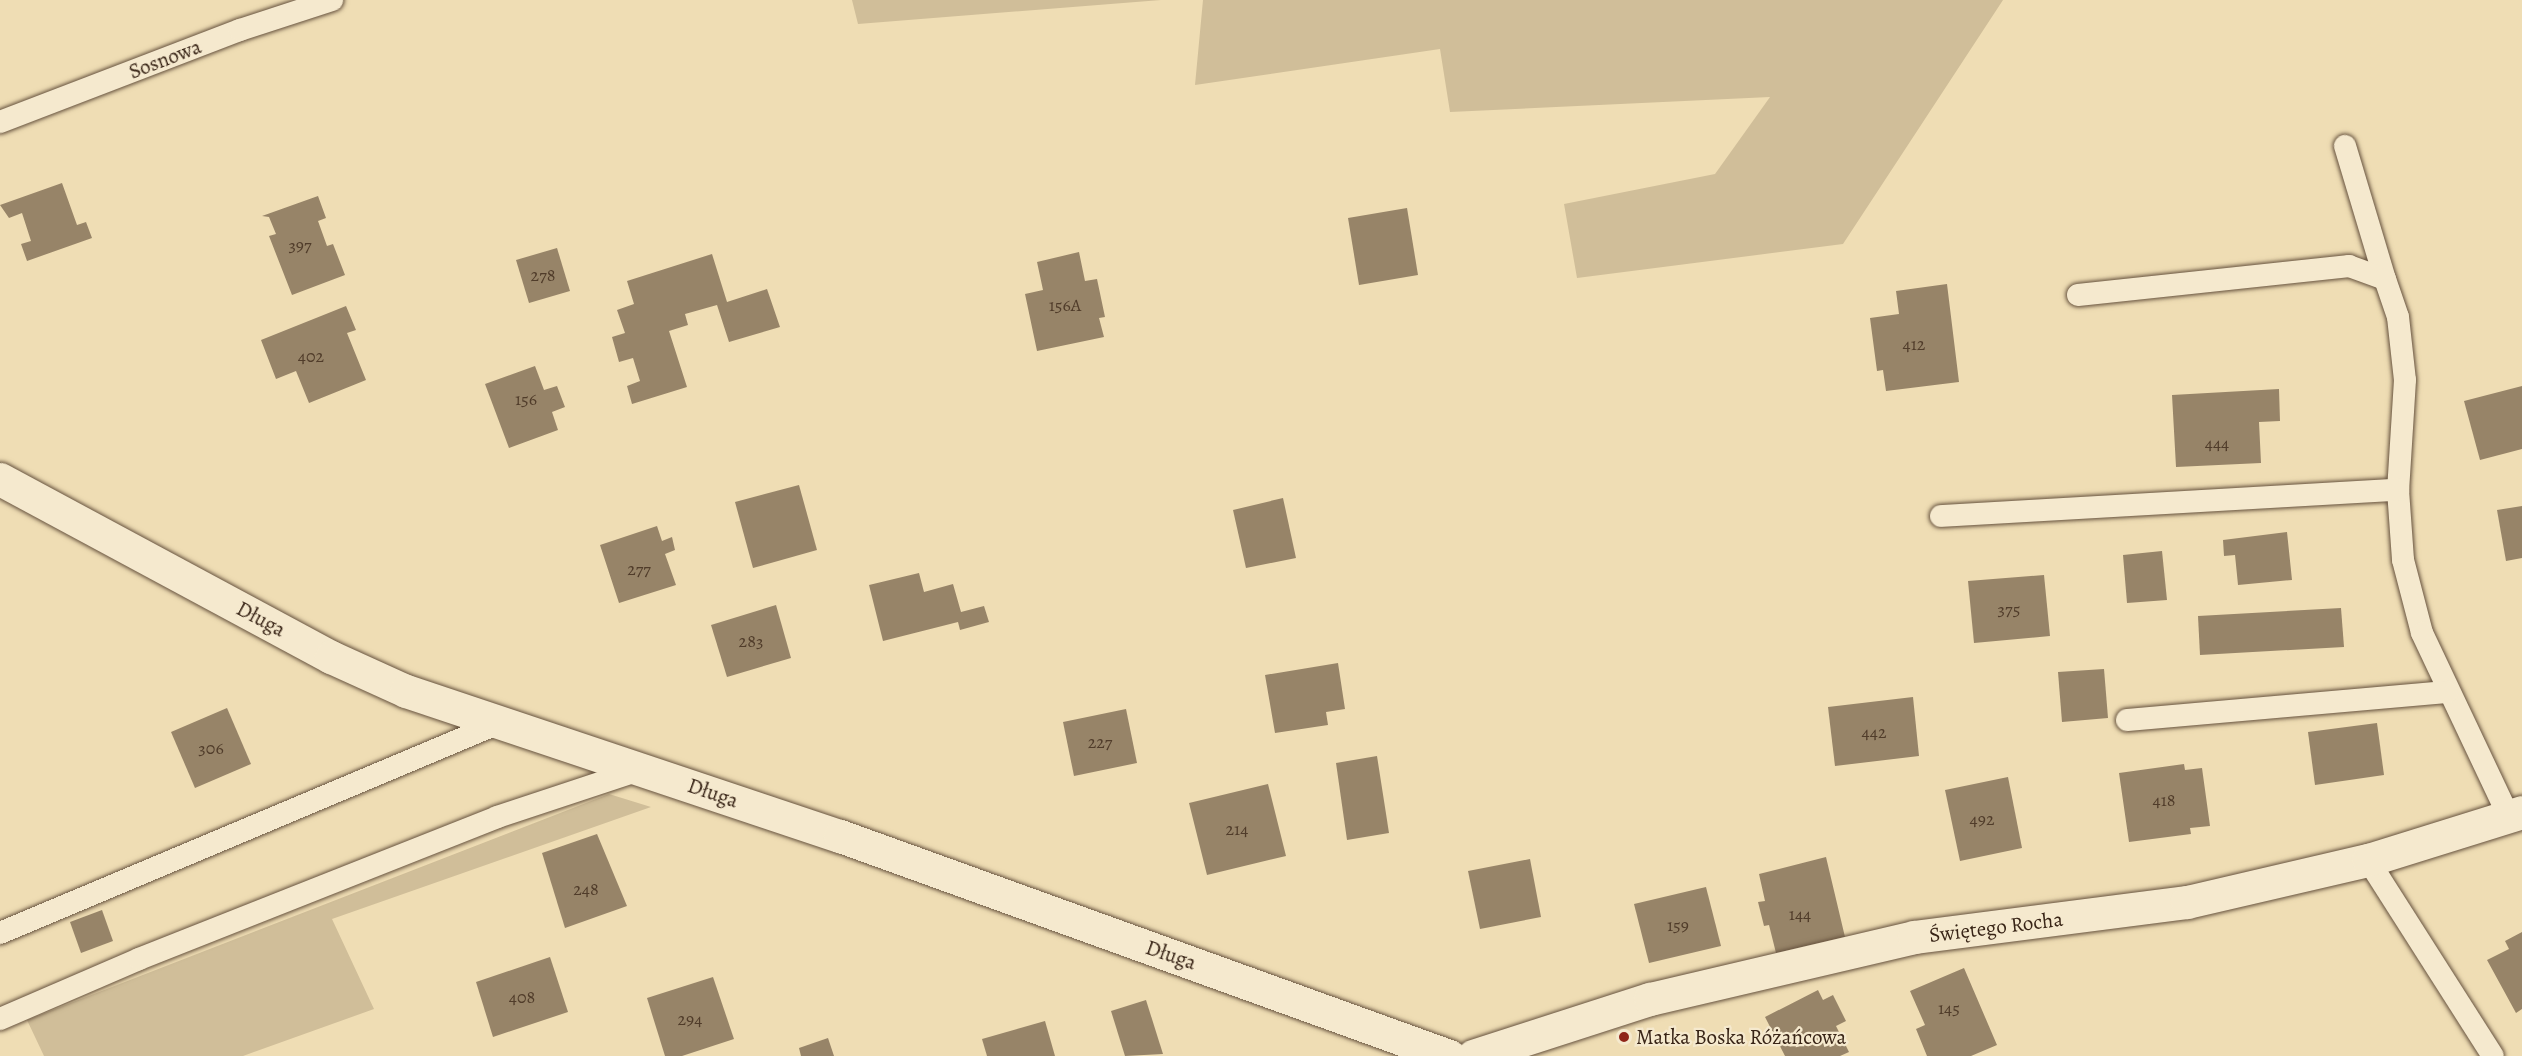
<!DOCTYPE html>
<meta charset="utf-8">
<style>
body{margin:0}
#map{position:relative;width:2522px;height:1056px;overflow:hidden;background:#efddb4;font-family:Alegreya,serif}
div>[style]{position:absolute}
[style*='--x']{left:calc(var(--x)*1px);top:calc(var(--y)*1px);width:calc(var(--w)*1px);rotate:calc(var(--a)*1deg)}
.green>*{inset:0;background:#d0be99}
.building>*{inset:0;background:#978468}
.roads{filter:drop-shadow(0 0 2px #66523e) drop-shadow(0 0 2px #66523e)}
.service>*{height:22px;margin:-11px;padding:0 11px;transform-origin:11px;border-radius:11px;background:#f5e9ce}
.minor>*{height:33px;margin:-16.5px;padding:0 16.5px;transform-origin:16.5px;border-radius:16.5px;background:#f5e9ce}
.tertiary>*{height:33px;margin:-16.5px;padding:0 16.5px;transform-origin:16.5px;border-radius:16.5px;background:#f5e9ce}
.dots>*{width:16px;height:16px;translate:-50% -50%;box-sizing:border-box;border:3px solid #f5e9ce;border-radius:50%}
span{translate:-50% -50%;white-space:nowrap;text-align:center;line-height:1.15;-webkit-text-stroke:4.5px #f5e9ce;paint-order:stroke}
.number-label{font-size:18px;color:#503c2a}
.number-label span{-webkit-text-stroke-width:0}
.street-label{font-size:21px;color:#382416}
.poi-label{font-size:21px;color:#382416}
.left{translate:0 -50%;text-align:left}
</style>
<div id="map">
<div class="green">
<div style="clip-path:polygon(852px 0,1161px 0,858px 24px)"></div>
<div style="clip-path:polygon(1203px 0,2003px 0,1843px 244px,1577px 278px,1564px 204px,1715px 174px,1770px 97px,1450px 112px,1440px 49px,1195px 85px)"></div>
<div style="clip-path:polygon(609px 794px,651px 807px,332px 919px,374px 1009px,243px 1056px,44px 1056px,27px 1020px)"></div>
</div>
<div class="building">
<div style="clip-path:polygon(62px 183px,77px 225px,86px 222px,92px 238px,27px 261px,21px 244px,31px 241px,22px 213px,9px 218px,0 205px)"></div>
<div style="clip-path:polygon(318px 196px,326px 218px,318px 221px,327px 246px,333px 244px,345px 275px,292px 295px,269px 236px,276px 234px,269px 217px,262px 216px)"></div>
<div style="clip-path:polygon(1407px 208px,1418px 275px,1359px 285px,1348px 218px)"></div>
<div style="clip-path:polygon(557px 248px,570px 291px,529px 303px,516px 260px)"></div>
<div style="clip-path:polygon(1079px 252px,1085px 281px,1097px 279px,1105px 317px,1099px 318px,1104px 337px,1037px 351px,1025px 294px,1043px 290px,1037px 262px)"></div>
<div style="clip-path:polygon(712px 254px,727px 302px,767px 289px,780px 327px,729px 342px,717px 305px,685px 314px,688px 325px,669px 331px,687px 387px,632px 404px,627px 386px,640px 381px,633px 358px,619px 362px,612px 337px,625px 333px,617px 310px,634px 304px,627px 281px)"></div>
<div style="clip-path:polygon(1947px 284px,1959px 382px,1886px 391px,1883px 370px,1877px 371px,1870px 318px,1899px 314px,1896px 291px)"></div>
<div style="clip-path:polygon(346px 306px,356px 330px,347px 333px,366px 380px,309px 403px,296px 371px,276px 379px,261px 340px)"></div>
<div style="clip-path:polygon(535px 366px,544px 390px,557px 386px,565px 407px,552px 412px,558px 430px,509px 448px,485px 384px)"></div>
<div style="clip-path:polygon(2522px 386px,2522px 449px,2480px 460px,2464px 401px)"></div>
<div style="clip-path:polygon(2279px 389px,2280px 421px,2259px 422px,2261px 463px,2176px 467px,2172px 395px)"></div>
<div style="clip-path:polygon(799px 485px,817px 550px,753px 568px,735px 502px)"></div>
<div style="clip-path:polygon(1283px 498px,1296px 558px,1246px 568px,1233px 510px)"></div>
<div style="clip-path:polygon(2522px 506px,2522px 558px,2506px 561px,2497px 510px)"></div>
<div style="clip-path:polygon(657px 526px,662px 541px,672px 537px,675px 550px,665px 554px,676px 585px,619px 603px,600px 545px)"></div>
<div style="clip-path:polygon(2287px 532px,2292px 580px,2238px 585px,2235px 555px,2224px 556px,2223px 540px)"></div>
<div style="clip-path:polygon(2162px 551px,2167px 600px,2127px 603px,2123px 555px)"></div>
<div style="clip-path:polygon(919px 573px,924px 592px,953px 584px,961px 612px,984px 606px,989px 622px,960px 630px,958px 622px,883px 641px,869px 585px)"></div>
<div style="clip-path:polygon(2044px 575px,2050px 636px,1974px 643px,1968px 581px)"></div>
<div style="clip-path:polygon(776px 605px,791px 658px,727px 677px,711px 625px)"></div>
<div style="clip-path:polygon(2341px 608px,2344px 647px,2200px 655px,2198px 616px)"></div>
<div style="clip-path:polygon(1338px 663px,1345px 709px,1326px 712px,1328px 725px,1275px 733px,1265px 675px)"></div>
<div style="clip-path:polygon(2104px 669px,2108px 718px,2062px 722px,2058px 672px)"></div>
<div style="clip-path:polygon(1913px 697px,1919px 756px,1835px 766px,1828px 707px)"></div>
<div style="clip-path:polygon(227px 708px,251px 764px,195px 788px,171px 732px)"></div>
<div style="clip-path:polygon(1126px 709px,1137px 763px,1074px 776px,1063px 722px)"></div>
<div style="clip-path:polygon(2377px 723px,2384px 775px,2315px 785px,2308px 732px)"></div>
<div style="clip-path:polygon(1377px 756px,1389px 833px,1347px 840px,1336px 763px)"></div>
<div style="clip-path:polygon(2184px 764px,2185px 770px,2202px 768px,2210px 826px,2190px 828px,2191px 834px,2129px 842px,2119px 773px)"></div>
<div style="clip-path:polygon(2008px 777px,2022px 848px,1960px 861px,1945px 790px)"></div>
<div style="clip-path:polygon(1268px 784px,1286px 856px,1207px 875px,1189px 803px)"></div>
<div style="clip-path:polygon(597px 834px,627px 906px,565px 928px,542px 853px)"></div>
<div style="clip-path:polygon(1826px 857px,1845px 937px,1776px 953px,1769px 925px,1764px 926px,1758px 902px,1765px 901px,1759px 874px)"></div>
<div style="clip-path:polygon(1530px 859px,1541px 917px,1480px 929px,1468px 871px)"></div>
<div style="clip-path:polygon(1706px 887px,1721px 946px,1649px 963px,1634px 904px)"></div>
<div style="clip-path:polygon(102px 910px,113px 941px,81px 953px,70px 922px)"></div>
<div style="clip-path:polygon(2522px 932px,2522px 1009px,2516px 1013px,2487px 960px,2509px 949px,2505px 941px)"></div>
<div style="clip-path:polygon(550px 957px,568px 1012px,493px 1037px,476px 982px)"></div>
<div style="clip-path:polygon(1964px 968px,1997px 1045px,1971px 1056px,1927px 1056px,1916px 1029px,1925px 1025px,1910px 991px)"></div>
<div style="clip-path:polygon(713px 977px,734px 1039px,682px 1056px,665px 1056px,647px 998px)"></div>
<div style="clip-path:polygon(1818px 990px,1823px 1000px,1833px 995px,1846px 1021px,1836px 1026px,1849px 1052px,1840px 1056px,1785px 1056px,1765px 1017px)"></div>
<div style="clip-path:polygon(1146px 1000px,1163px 1054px,1125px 1056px,1111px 1011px)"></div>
<div style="clip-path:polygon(1045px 1021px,1055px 1056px,987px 1056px,982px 1039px)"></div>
<div style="clip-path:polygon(828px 1038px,834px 1056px,801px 1056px,799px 1048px)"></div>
</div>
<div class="roads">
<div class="service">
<div style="--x:0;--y:122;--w:257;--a:-21"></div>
<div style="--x:240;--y:30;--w:97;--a:-18.1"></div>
<div style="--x:2345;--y:146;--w:139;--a:73.3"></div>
<div style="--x:2078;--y:295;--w:273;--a:-6.1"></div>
<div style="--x:2349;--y:266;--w:38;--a:20"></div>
<div style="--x:2385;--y:279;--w:40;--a:71.1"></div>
<div style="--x:2398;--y:317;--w:63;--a:83.7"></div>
<div style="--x:2405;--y:380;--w:110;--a:93.6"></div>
<div style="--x:2398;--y:490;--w:70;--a:85.9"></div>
<div style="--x:2403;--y:560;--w:75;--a:75.4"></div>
<div style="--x:2422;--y:633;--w:201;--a:64.7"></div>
<div style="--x:1941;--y:516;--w:458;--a:-3.3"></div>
<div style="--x:2127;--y:720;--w:321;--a:-5"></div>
<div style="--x:2368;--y:860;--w:232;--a:57.5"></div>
<div style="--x:0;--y:933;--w:541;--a:-22.82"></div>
<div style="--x:0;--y:1019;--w:151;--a:-23.3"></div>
<div style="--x:139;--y:959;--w:385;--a:-21.6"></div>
<div style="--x:497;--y:817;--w:153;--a:-18.3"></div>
</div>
<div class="minor">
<div style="--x:1473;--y:1056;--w:186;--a:-17.9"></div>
<div style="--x:1650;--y:999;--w:271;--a:-13.2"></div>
<div style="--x:1914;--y:937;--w:275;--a:-7.3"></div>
<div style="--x:2187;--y:902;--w:186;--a:-13.1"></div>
<div style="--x:2368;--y:860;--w:161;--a:-17.3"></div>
</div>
<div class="tertiary">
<div style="--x:0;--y:479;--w:376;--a:28.3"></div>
<div style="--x:331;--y:657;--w:82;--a:24.4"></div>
<div style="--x:406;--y:691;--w:458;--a:18.5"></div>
<div style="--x:840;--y:836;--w:648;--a:19.86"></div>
</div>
</div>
<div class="dots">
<div style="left:1624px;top:1037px;background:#8f2418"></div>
</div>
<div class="number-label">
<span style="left:300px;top:245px">397</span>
<span style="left:543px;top:275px">278</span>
<span style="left:1065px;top:305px">156A</span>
<span style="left:1914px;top:344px">412</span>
<span style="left:311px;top:356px">402</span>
<span style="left:526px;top:399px">156</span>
<span style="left:2217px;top:443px">444</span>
<span style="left:639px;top:569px">277</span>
<span style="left:2009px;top:609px">375</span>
<span style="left:751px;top:641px">283</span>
<span style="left:1874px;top:732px">442</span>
<span style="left:1100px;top:742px">227</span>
<span style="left:211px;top:748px">306</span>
<span style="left:2164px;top:800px">418</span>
<span style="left:1982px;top:819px">492</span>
<span style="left:1237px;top:829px">214</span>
<span style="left:586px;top:889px">248</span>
<span style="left:1800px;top:914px">144</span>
<span style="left:1678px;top:925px">159</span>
<span style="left:522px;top:997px">408</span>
<span style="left:1949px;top:1008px">145</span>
<span style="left:690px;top:1019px">294</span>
</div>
<div class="street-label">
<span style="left:165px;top:59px;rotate:-21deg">Sosnowa</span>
<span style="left:261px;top:619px;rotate:28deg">Długa</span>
<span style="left:713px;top:793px;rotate:19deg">Długa</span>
<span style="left:1996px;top:927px;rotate:-7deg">Świętego Rocha</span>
<span style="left:1171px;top:955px;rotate:19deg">Długa</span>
</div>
<div class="poi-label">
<span class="left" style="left:1636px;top:1037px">Matka Boska Różańcowa</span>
</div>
</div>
